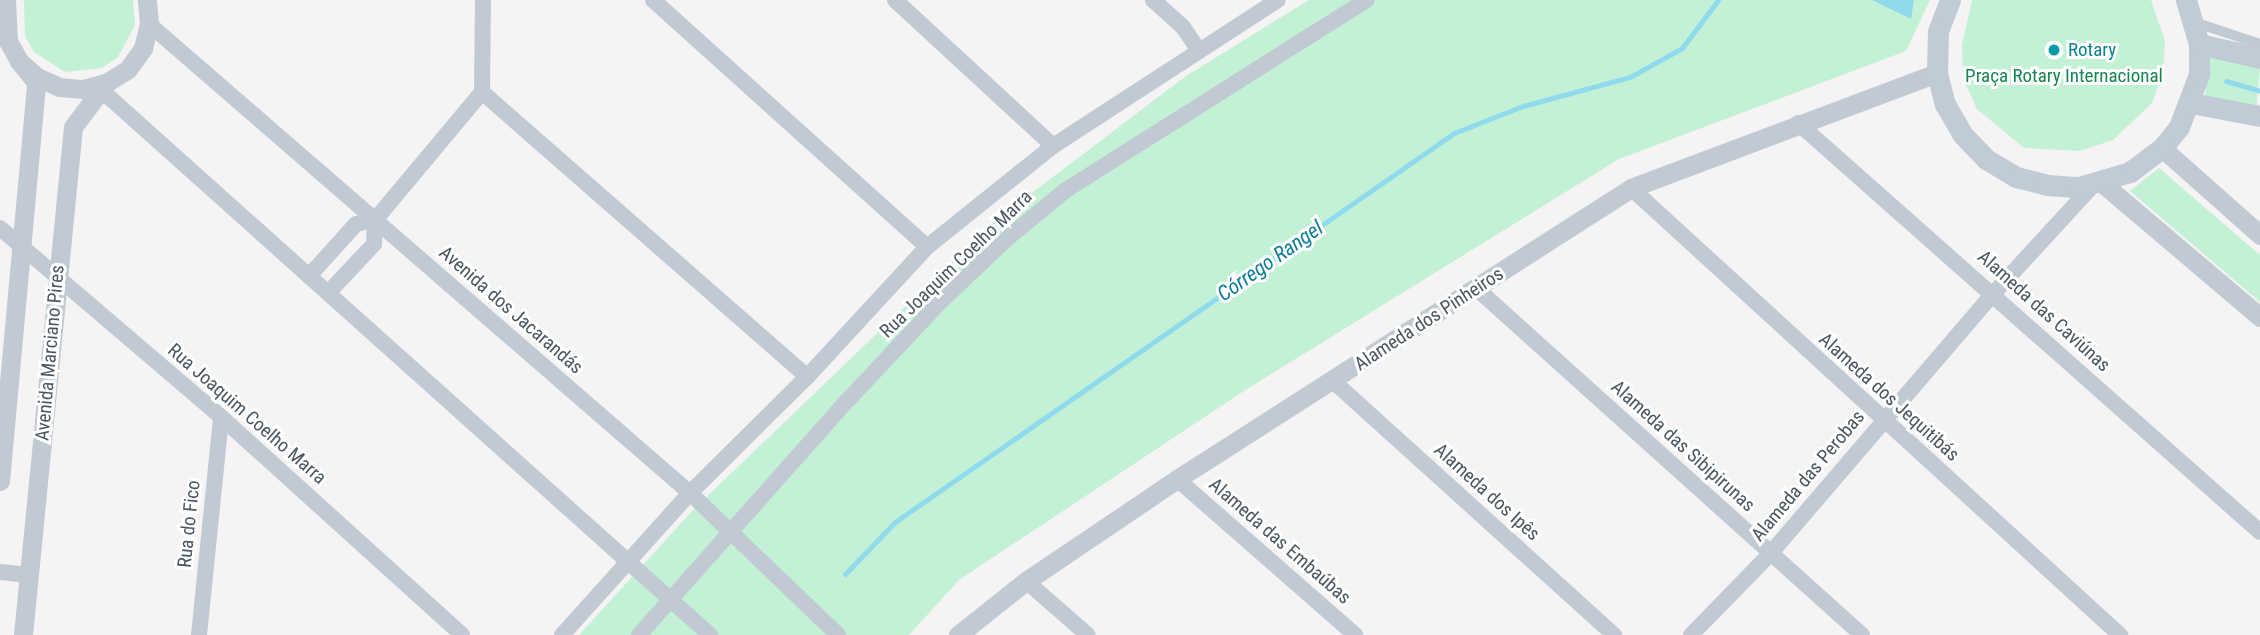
<!DOCTYPE html>
<meta charset="utf-8">
<style>
body{margin:0}
#map{position:relative;width:2260px;height:635px;overflow:hidden;background:#f5f3f3;font-family:"Roboto Condensed",sans-serif}
div>[style]{position:absolute}
[style*='--x']{left:calc(var(--x)*1px);top:calc(var(--y)*1px);width:calc(var(--w)*1px);rotate:calc(var(--a)*1deg)}
.green>*{inset:0;background:#c3f1d5}
.water>*{inset:0;background:#90daee}
.stream>*{height:5px;margin:-2.5px;padding:0 2.5px;transform-origin:2.5px;border-radius:2.5px;background:#90daee}
.pedestrian>*{height:10px;margin:-5px;padding:0 5px;transform-origin:5px;border-radius:5px;background:#c1cad2}
.minor>*{height:16px;margin:-8px;padding:0 8px;transform-origin:8px;border-radius:8px;background:#c1cad2}
.tertiary>*{height:19px;margin:-9.5px;padding:0 9.5px;transform-origin:9.5px;border-radius:9.5px;background:#c1cad2}
.secondary>*{height:21px;margin:-10.5px;padding:0 10.5px;transform-origin:10.5px;border-radius:10.5px;background:#c1cbd6}
.dots>*{width:19px;height:19px;translate:-50% -50%;box-sizing:border-box;border:4px solid #fff;border-radius:50%}
span{translate:-50% -50%;white-space:nowrap;text-align:center;line-height:1.15;-webkit-text-stroke:6px #fff;paint-order:stroke}
.culture-label{font-size:19px;color:#0d838f}
.left{translate:0 -50%;text-align:left}
.park-label{font-size:19px;color:#17864f}
.street-label{font-size:19px;color:#4a5661}
.water-label{font-size:21px;color:#0c7c9b;font-style:italic}
</style>
<div id="map">
<div class="green">
<div style="clip-path:polygon(24px 0,133px 0,135px 25px,118px 57px,102px 68px,65px 72px,34px 52px,25px 36px)"></div>
<div style="clip-path:polygon(1309px 0,1930px 0,1906px 51px,1619px 159px,1247px 389px,959px 580px,909px 635px,579px 635px,694px 509px,991px 224px,1186px 76px)"></div>
<div style="clip-path:polygon(1972px 0,2151px 0,2165px 41px,2163px 73px,2152px 103px,2113px 140px,2080px 151px,2024px 148px,1977px 109px,1963px 78px,1962px 45px)"></div>
<div style="clip-path:polygon(2211px 52px,2260px 69px,2256px 112px,2204px 101px)"></div>
<div style="clip-path:polygon(2159px 168px,2260px 255px,2260px 302px,2130px 191px)"></div>
</div>
<div class="water">
<div style="clip-path:polygon(1872px 0,1914px 0,1911px 19px)"></div>
</div>
<div class="stream">
<div style="--x:2226;--y:81;--w:35;--a:16"></div>
<div style="--x:845;--y:574;--w:72;--a:-46.1"></div>
<div style="--x:895;--y:522;--w:681;--a:-34.83"></div>
<div style="--x:1454;--y:133;--w:74;--a:-21.4"></div>
<div style="--x:1523;--y:106;--w:111;--a:-15.2"></div>
<div style="--x:1630;--y:77;--w:60;--a:-29.1"></div>
<div style="--x:1682;--y:48;--w:60;--a:-53.1"></div>
</div>
<div class="pedestrian">
<div style="--x:2197;--y:23;--w:66;--a:18.4"></div>
</div>
<div class="minor">
<div style="--x:653;--y:0;--w:369;--a:42"></div>
<div style="--x:895;--y:0;--w:215;--a:42.7"></div>
<div style="--x:1153;--y:0;--w:40;--a:42"></div>
<div style="--x:1183;--y:27;--w:27;--a:56"></div>
<div style="--x:149;--y:24;--w:716;--a:40.92"></div>
<div style="--x:690;--y:493;--w:205;--a:43.8"></div>
<div style="--x:100;--y:89;--w:819;--a:41.83"></div>
<div style="--x:482;--y:92;--w:432;--a:41.2"></div>
<div style="--x:1798;--y:123;--w:617;--a:41.52"></div>
<div style="--x:1631;--y:188;--w:663;--a:42.43"></div>
<div style="--x:0;--y:228;--w:291;--a:40.5"></div>
<div style="--x:221;--y:417;--w:325;--a:42.1"></div>
<div style="--x:309;--y:276;--w:70;--a:-47.9"></div>
<div style="--x:356;--y:224;--w:19;--a:-12"></div>
<div style="--x:1476;--y:288;--w:519;--a:41.95"></div>
<div style="--x:329;--y:292;--w:66;--a:-46.8"></div>
<div style="--x:374;--y:244;--w:24;--a:-88"></div>
<div style="--x:375;--y:220;--w:167;--a:-50.1"></div>
<div style="--x:482;--y:92;--w:92;--a:-89.4"></div>
<div style="--x:1333;--y:381;--w:379;--a:42.1"></div>
<div style="--x:1177;--y:479;--w:237;--a:41.2"></div>
<div style="--x:0;--y:572;--w:29;--a:6"></div>
<div style="--x:1026;--y:581;--w:82;--a:41.1"></div>
<div style="--x:199;--y:635;--w:219;--a:-84.2"></div>
<div style="--x:562;--y:635;--w:191;--a:-48"></div>
<div style="--x:690;--y:493;--w:165;--a:-44.8"></div>
<div style="--x:807;--y:377;--w:177;--a:-47.3"></div>
<div style="--x:927;--y:247;--w:161;--a:-38.7"></div>
<div style="--x:1053;--y:146;--w:268;--a:-33"></div>
<div style="--x:639;--y:635;--w:314;--a:-48.4"></div>
<div style="--x:848;--y:400;--w:132;--a:-46.8"></div>
<div style="--x:938;--y:304;--w:99;--a:-43.4"></div>
<div style="--x:1010;--y:236;--w:72;--a:-39.4"></div>
<div style="--x:1066;--y:190;--w:356;--a:-32.3"></div>
<div style="--x:1691;--y:635;--w:113;--a:-45.7"></div>
<div style="--x:1770;--y:554;--w:343;--a:-49.4"></div>
<div style="--x:1993;--y:294;--w:149;--a:-47.4"></div>
</div>
<div class="tertiary">
<div style="--x:6;--y:0;--w:41;--a:87.2"></div>
<div style="--x:8;--y:41;--w:23;--a:61"></div>
<div style="--x:19;--y:61;--w:24;--a:42"></div>
<div style="--x:37;--y:77;--w:24;--a:24"></div>
<div style="--x:59;--y:87;--w:24;--a:5"></div>
<div style="--x:83;--y:89;--w:24;--a:-15"></div>
<div style="--x:106;--y:83;--w:26;--a:-32"></div>
<div style="--x:128;--y:69;--w:26;--a:-54"></div>
<div style="--x:143;--y:48;--w:25;--a:-76"></div>
<div style="--x:149;--y:24;--w:24;--a:-95"></div>
<div style="--x:2162;--y:148;--w:131;--a:41.6"></div>
<div style="--x:2102;--y:183;--w:207;--a:40.3"></div>
<div style="--x:0;--y:481;--w:401;--a:-84.8"></div>
<div style="--x:36;--y:82;--w:27;--a:-129"></div>
<div style="--x:23;--y:635;--w:510;--a:-84.38"></div>
<div style="--x:73;--y:127;--w:55;--a:-53.1"></div>
<div style="--x:958;--y:635;--w:87;--a:-38.5"></div>
<div style="--x:1026;--y:581;--w:182;--a:-34"></div>
<div style="--x:1177;--y:479;--w:539;--a:-32.66"></div>
<div style="--x:1631;--y:188;--w:327;--a:-20.6"></div>
</div>
<div class="secondary">
<div style="--x:1950;--y:0;--w:34;--a:111"></div>
<div style="--x:1938;--y:32;--w:41;--a:91.4"></div>
<div style="--x:1937;--y:73;--w:32;--a:76"></div>
<div style="--x:1945;--y:104;--w:34;--a:60"></div>
<div style="--x:1962;--y:134;--w:35;--a:46"></div>
<div style="--x:1986;--y:159;--w:35;--a:31"></div>
<div style="--x:2016;--y:177;--w:32;--a:14"></div>
<div style="--x:2047;--y:185;--w:32;--a:4"></div>
<div style="--x:2079;--y:187;--w:53;--a:-16.4"></div>
<div style="--x:2130;--y:172;--w:40;--a:-37"></div>
<div style="--x:2162;--y:148;--w:27;--a:-51"></div>
<div style="--x:2179;--y:127;--w:57;--a:-69.3"></div>
<div style="--x:2199;--y:74;--w:30;--a:-90"></div>
<div style="--x:2199;--y:44;--w:46;--a:-106.5"></div>
<div style="--x:2199;--y:44;--w:63;--a:12.9"></div>
<div style="--x:2191;--y:103;--w:70;--a:10.7"></div>
</div>
<div class="dots">
<div style="left:2054px;top:50px;background:#0f9aa8"></div>
</div>
<div class="culture-label">
<span class="left" style="left:2068px;top:50px">Rotary</span>
</div>
<div class="park-label">
<span style="left:2064px;top:76px">Praça Rotary Internacional</span>
</div>
<div class="street-label">
<span style="left:956px;top:264px;rotate:-44deg">Rua Joaquim Coelho Marra</span>
<span style="left:511px;top:310px;rotate:41deg">Avenida dos Jacarandás</span>
<span style="left:2044px;top:311px;rotate:42deg">Alameda das Caviúnas</span>
<span style="left:1429px;top:319px;rotate:-33deg">Alameda dos Pinheiros</span>
<span style="left:50px;top:353px;rotate:-85deg">Avenida Marciano Pires</span>
<span style="left:1889px;top:397px;rotate:42deg">Alameda dos Jequitibás</span>
<span style="left:247px;top:414px;rotate:41deg">Rua Joaquim Coelho Marra</span>
<span style="left:1683px;top:446px;rotate:42deg">Alameda das Sibipirunas</span>
<span style="left:1808px;top:476px;rotate:-50deg">Alameda das Perobas</span>
<span style="left:1487px;top:492px;rotate:42deg">Alameda dos Ipês</span>
<span style="left:189px;top:524px;rotate:-84deg">Rua do Fico</span>
<span style="left:1280px;top:541px;rotate:41deg">Alameda das Embaúbas</span>
</div>
<div class="water-label">
<span style="left:1270px;top:261px;rotate:-35deg">Córrego Rangel</span>
</div>
</div>
